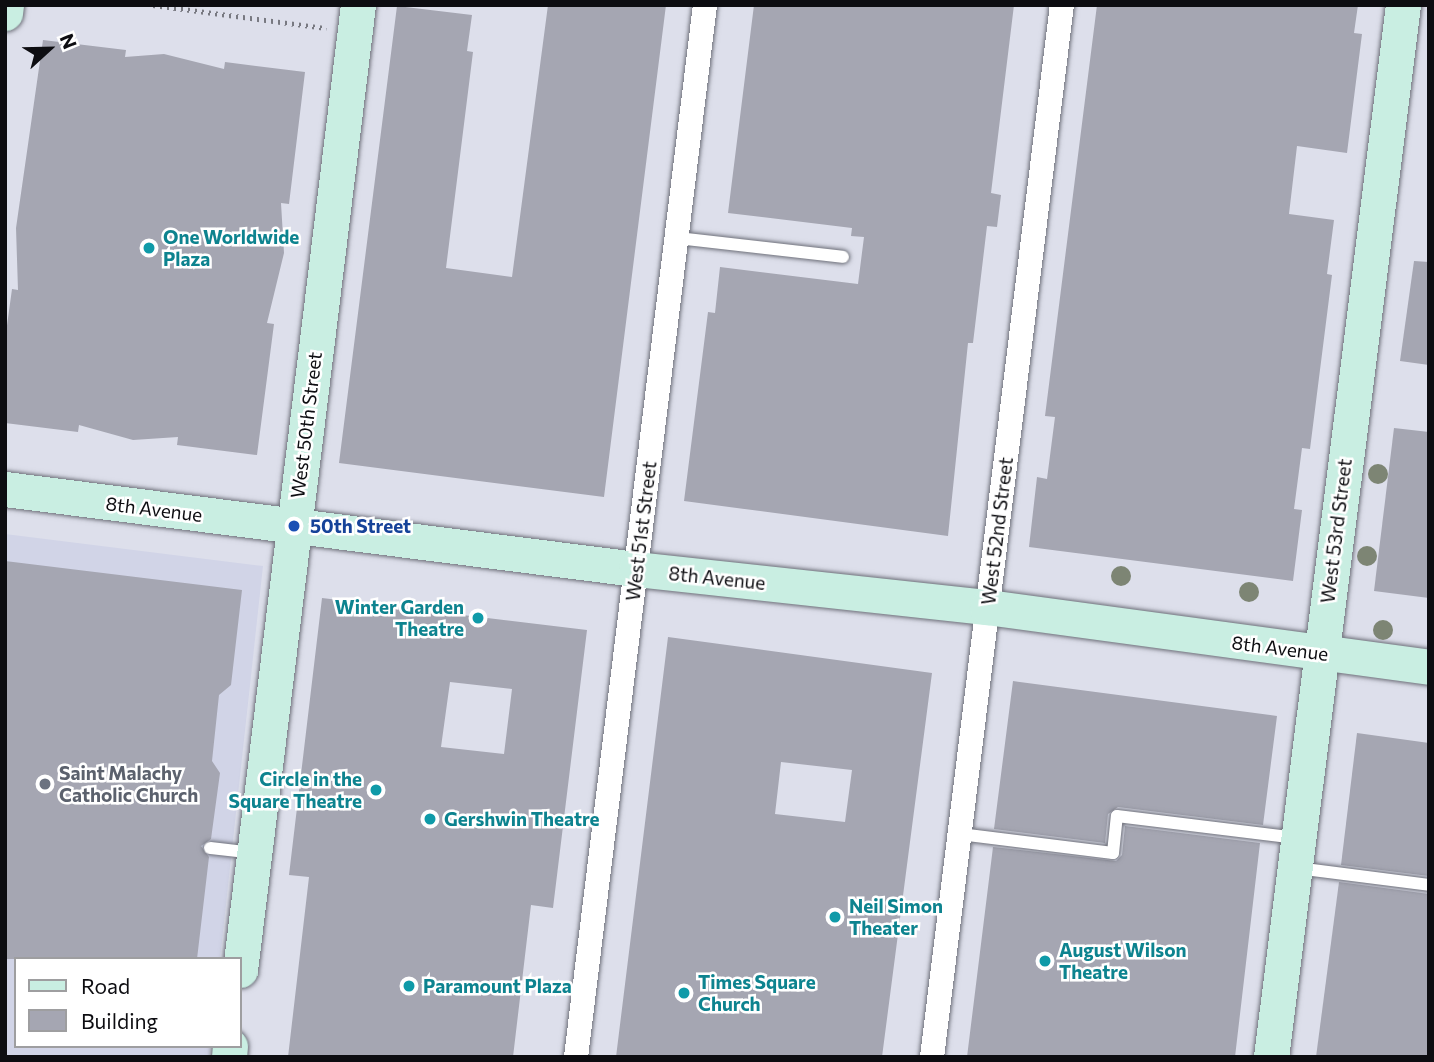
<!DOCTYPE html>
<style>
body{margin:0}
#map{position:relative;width:1434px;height:1062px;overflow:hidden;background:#dddfeb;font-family:Commissioner,sans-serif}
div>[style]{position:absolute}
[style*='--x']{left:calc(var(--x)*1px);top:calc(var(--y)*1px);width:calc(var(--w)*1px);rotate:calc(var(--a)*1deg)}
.built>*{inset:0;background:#d1d4e7}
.building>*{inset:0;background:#a5a6b2}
.path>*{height:4.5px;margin-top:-2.25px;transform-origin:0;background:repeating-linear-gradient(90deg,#787981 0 2px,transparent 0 7px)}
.roads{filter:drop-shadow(0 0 2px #6e707a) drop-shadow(0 0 2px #6e707a)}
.lane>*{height:12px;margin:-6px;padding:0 6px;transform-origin:6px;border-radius:6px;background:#fff}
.street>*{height:24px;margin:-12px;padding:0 12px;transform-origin:12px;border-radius:12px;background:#fff}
.secondary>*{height:35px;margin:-17.5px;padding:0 17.5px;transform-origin:17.5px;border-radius:17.5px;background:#c9eee2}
.trees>*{width:20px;height:20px;margin:-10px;border-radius:50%;background:#7d8574}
.dots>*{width:19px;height:19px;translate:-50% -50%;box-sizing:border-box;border:4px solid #fff;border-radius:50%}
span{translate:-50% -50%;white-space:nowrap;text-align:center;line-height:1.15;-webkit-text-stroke:5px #fff;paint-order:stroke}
.culture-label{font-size:19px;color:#0d838f;font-weight:700}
.left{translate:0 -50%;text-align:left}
.right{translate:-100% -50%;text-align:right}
.street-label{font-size:19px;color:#0d0d11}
.transit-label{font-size:19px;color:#164399;font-weight:700}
.worship-label{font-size:19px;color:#5b616d;font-weight:700}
.frame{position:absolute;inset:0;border:7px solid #0d0d11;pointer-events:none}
.legend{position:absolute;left:14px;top:957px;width:228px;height:91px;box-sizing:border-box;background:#fff;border:2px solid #9e9ea0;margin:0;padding:9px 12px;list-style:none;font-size:21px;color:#0d0d11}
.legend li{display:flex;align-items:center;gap:14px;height:35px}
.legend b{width:35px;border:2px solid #9e9ea0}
.north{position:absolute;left:14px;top:14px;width:70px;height:70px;-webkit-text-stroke:5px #fff;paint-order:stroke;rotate:68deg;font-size:19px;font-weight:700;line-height:28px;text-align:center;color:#0d0d11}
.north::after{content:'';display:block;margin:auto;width:24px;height:32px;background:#0d0d11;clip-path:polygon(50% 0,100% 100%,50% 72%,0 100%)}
</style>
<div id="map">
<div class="built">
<div style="clip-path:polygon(5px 534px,263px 566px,220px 959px,16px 959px,16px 1046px,210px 1046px,209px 1057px,5px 1057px)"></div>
</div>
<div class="building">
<div style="clip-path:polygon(548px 5px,666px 5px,604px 497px,339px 463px,397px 6px,472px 15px,467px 51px,473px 52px,446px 268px,512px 277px)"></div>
<div style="clip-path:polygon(754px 5px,1014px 5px,991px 193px,1001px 195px,997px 227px,987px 226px,973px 343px,968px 343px,948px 536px,684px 501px,708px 312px,715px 313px,720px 267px,858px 284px,864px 237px,851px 236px,852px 228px,728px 213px)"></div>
<div style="clip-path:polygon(1097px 5px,1358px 5px,1354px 33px,1362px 34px,1347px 153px,1297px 146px,1289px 214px,1334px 220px,1327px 274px,1332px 275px,1310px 449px,1302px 448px,1294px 509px,1302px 510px,1293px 581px,1029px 547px,1037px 477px,1047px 479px,1055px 417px,1045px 416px)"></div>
<div style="clip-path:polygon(43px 40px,126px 50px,125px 57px,164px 54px,224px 69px,225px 62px,305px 72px,289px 204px,281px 203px,284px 253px,267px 323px,274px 324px,257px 455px,177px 445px,178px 437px,133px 440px,79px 425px,78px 432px,5px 423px,5px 340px,12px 289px,18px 290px,16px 228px)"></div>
<div style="clip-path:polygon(1414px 261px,1429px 262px,1429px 365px,1400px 361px)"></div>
<div style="clip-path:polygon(1394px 428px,1429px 432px,1429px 598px,1374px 591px)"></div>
<div style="clip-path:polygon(5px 561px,242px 590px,231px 685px,219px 695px,212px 761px,220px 773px,211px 839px,201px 846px,209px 857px,197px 959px,5px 959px)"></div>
<div style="clip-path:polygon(evenodd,322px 598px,587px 630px,553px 908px,531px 905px,513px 1057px,288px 1057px,309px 877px,289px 875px,322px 598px,450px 682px,512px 689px,504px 754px,441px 747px,450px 682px)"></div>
<div style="clip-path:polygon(evenodd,668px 637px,932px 673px,882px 1057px,616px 1057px,668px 637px,781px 762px,852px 770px,845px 822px,775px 814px,781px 762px)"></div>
<div style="clip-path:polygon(1013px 681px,1277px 716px,1263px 825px,1118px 807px,1108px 814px,1105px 843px,994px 829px)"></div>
<div style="clip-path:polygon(1357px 733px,1429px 743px,1429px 876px,1341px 865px)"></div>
<div style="clip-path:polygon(1125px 826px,1260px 843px,1235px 1057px,967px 1057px,993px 847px,1116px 861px,1122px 855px)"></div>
<div style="clip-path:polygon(1339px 882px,1429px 894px,1429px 1057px,1316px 1057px)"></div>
</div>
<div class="path">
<div style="--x:153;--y:5;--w:175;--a:7.6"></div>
</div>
<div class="roads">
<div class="lane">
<div style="--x:677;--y:238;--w:167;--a:6.5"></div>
<div style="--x:960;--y:834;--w:154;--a:7.1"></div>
<div style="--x:1113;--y:853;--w:37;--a:-84"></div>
<div style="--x:1117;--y:816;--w:179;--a:7"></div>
<div style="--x:210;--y:848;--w:44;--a:6.5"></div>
<div style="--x:1297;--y:868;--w:133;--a:7.3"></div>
</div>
<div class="street">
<div style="--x:576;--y:1057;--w:1060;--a:-83.01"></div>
<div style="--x:932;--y:1057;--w:1060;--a:-82.96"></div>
</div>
<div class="secondary">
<div style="--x:5;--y:13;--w:8;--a:-83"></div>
<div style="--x:5;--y:489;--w:636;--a:7.23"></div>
<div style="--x:636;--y:569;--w:353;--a:6.2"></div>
<div style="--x:987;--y:607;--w:446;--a:7.7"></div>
<div style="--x:240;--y:970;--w:972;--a:-83.03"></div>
<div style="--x:229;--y:1057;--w:11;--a:-85"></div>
<div style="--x:1271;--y:1057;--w:1060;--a:-82.85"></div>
</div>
</div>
<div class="trees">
<div style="left:1378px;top:474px"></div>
<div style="left:1367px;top:556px"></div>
<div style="left:1121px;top:576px"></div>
<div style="left:1249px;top:592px"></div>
<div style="left:1383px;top:630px"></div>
</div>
<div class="dots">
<div style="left:149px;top:248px;background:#0f9aa8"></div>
<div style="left:294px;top:526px;background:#1a4fb4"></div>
<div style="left:478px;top:618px;background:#0f9aa8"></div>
<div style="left:45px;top:784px;background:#6b7280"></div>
<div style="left:376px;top:790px;background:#0f9aa8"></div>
<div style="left:430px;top:819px;background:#0f9aa8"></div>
<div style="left:835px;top:917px;background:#0f9aa8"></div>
<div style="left:1045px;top:961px;background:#0f9aa8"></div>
<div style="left:409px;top:986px;background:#0f9aa8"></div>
<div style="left:684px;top:993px;background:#0f9aa8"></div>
</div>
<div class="culture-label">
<span class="left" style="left:163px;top:248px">One Worldwide<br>Plaza</span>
<span class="right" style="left:464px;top:618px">Winter Garden<br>Theatre</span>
<span class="right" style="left:362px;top:790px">Circle in the<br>Square Theatre</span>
<span class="left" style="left:444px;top:819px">Gershwin Theatre</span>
<span class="left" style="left:849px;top:917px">Neil Simon<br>Theater</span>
<span class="left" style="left:1059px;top:961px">August Wilson<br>Theatre</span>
<span class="left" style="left:698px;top:993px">Times Square<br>Church</span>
<span class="left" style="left:423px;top:986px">Paramount Plaza</span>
</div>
<div class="street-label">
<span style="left:306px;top:425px;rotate:-83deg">West 50th Street</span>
<span style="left:154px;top:509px;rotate:7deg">8th Avenue</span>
<span style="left:641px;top:531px;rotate:-83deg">West 51st Street</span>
<span style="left:997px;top:531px;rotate:-83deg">West 52nd Street</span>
<span style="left:1336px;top:531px;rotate:-83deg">West 53rd Street</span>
<span style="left:717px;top:578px;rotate:6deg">8th Avenue</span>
<span style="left:1280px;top:648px;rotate:7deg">8th Avenue</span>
</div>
<div class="transit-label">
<span class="left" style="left:310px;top:526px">50th Street</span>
</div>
<div class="worship-label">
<span class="left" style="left:59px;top:784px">Saint Malachy<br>Catholic Church</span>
</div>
<div class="frame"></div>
<ul class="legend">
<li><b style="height:9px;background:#c9eee2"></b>Road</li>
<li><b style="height:19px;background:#a5a6b2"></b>Building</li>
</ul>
<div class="north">N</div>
</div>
